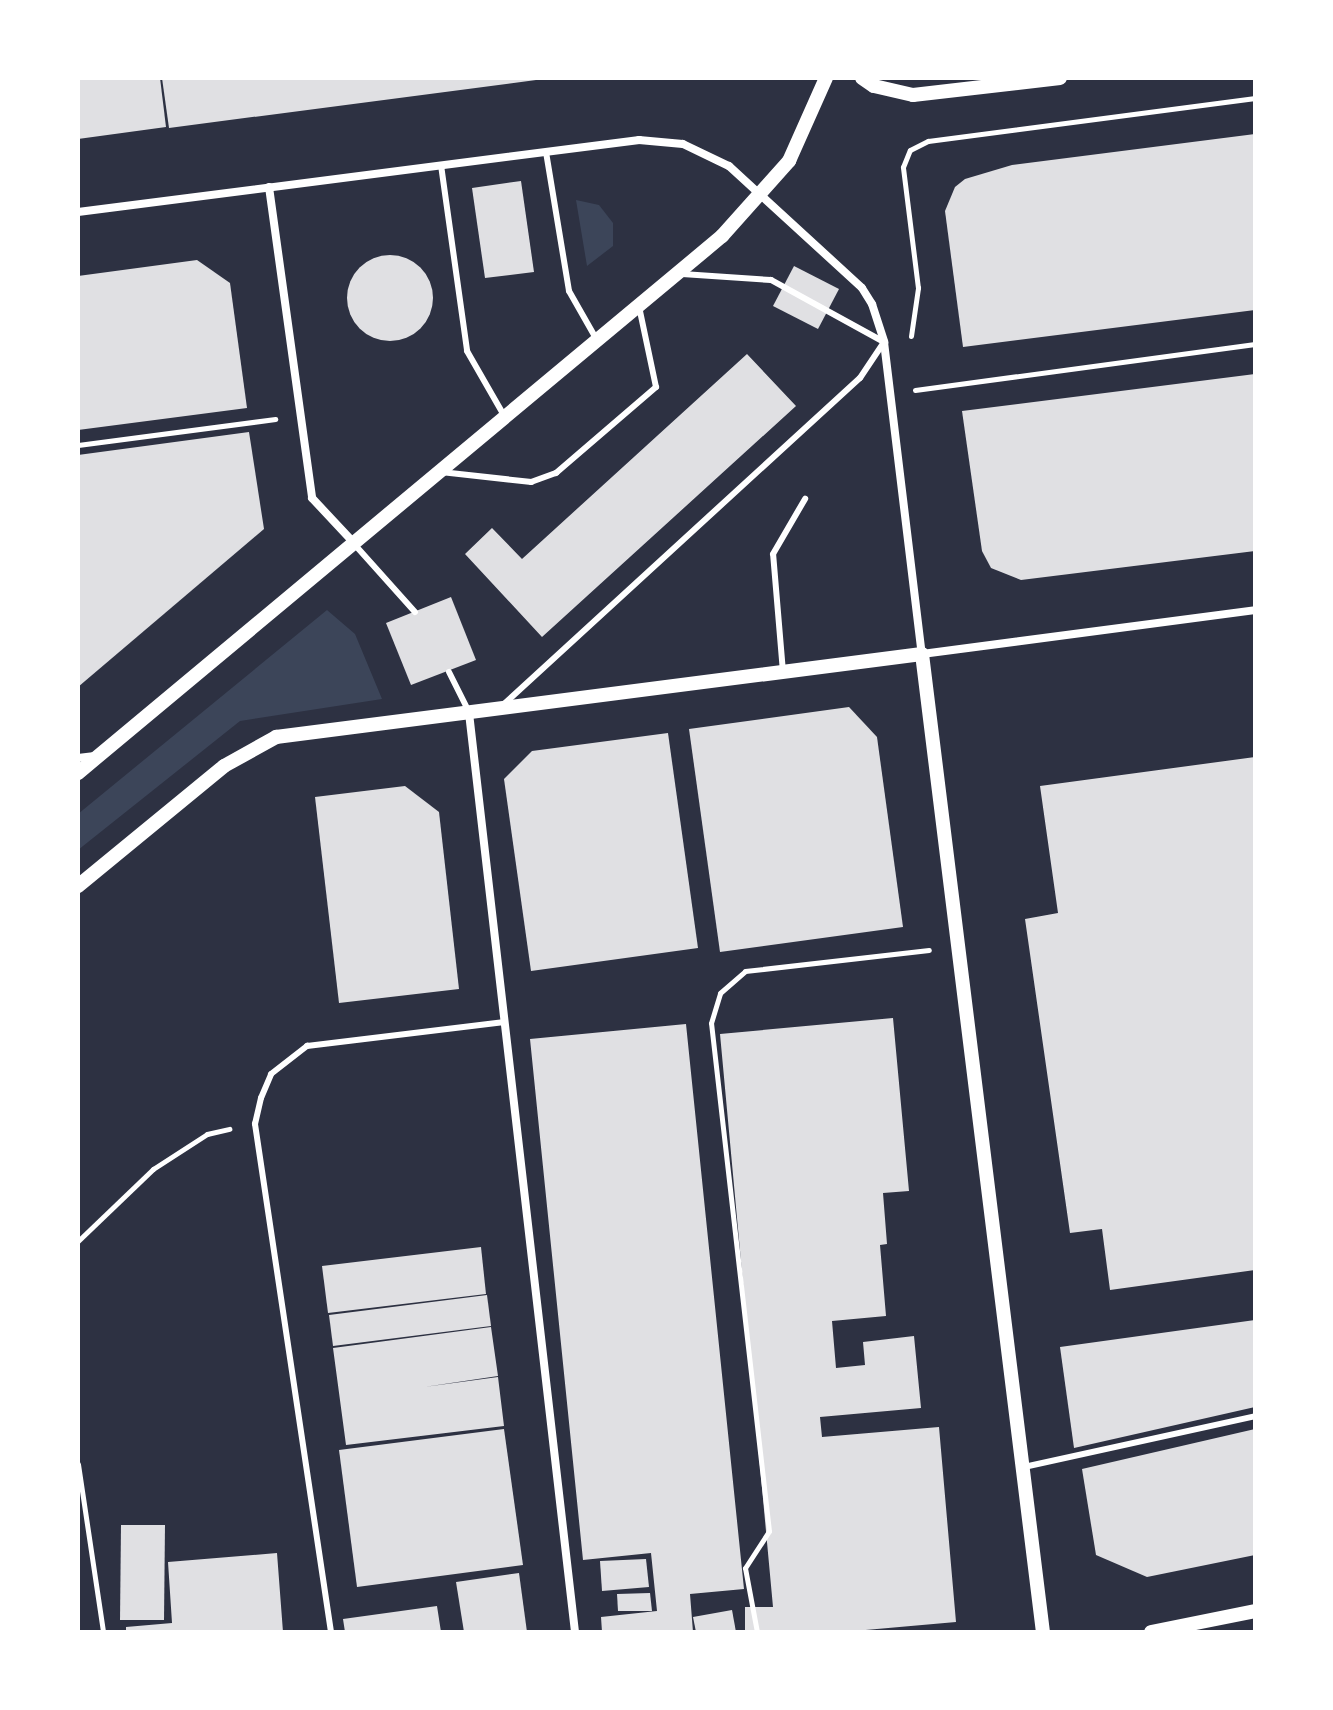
<!DOCTYPE html>
<style>
body{margin:0}
#map{position:relative;width:1333px;height:1710px;overflow:hidden;background:#2d3142;font-family:"Asap Condensed",sans-serif}
div>[style]{position:absolute}
[style*='--x']{left:calc(var(--x)*1px);top:calc(var(--y)*1px);width:calc(var(--w)*1px);rotate:calc(var(--a)*1deg)}
.green>*{inset:0;background:#3c4559}
.building>*{inset:0;background:#e0e0e3}
.round{border-radius:50%}
.path>*{height:5px;margin:-2.5px;padding:0 2.5px;transform-origin:2.5px;border-radius:2.5px;background:#fff}
.service>*{height:6px;margin:-3px;padding:0 3px;transform-origin:3px;border-radius:3px;background:#fff}
.minor>*{height:8px;margin:-4px;padding:0 4px;transform-origin:4px;border-radius:4px;background:#fff}
.tertiary>*{height:14px;margin:-7px;padding:0 7px;transform-origin:7px;border-radius:7px;background:#fff}
span{translate:-50% -50%;white-space:nowrap;text-align:center;line-height:1.15;-webkit-text-stroke:6px #fff;paint-order:stroke}
.frame{position:absolute;inset:0;border:80px solid #fff;pointer-events:none}
</style>
<div id="map">
<div class="green">
<div style="clip-path:polygon(576px 200px,599px 205px,613px 223px,613px 246px,587px 266px)"></div>
<div style="clip-path:polygon(327px 610px,355px 634px,382px 699px,240px 721px,78px 850px,78px 814px)"></div>
</div>
<div class="building">
<div style="clip-path:polygon(78px 78px,160px 78px,166px 127px,78px 139px)"></div>
<div style="clip-path:polygon(162px 78px,536px 78px,536px 80px,169px 128px)"></div>
<div style="clip-path:polygon(1255px 134px,1255px 310px,963px 347px,945px 211px,955px 187px,965px 179px,1012px 165px)"></div>
<div style="clip-path:polygon(521px 181px,534px 272px,485px 278px,472px 188px)"></div>
<div class="round" style="left:347px;top:255px;width:86px;height:86px"></div>
<div style="clip-path:polygon(197px 260px,230px 283px,247px 408px,78px 430px,78px 276px)"></div>
<div style="clip-path:polygon(794px 266px,839px 289px,818px 329px,773px 306px)"></div>
<div style="clip-path:polygon(747px 354px,796px 406px,542px 637px,465px 554px,492px 528px,522px 559px)"></div>
<div style="clip-path:polygon(1255px 374px,1255px 551px,1021px 580px,991px 568px,982px 551px,962px 411px)"></div>
<div style="clip-path:polygon(249px 432px,264px 529px,78px 687px,78px 455px)"></div>
<div style="clip-path:polygon(451px 597px,476px 660px,411px 685px,386px 623px)"></div>
<div style="clip-path:polygon(849px 707px,877px 737px,903px 927px,720px 952px,689px 729px)"></div>
<div style="clip-path:polygon(668px 733px,698px 948px,531px 971px,504px 779px,532px 751px)"></div>
<div style="clip-path:polygon(1255px 757px,1255px 1270px,1110px 1290px,1102px 1229px,1070px 1233px,1025px 919px,1058px 913px,1040px 786px)"></div>
<div style="clip-path:polygon(405px 786px,439px 812px,459px 989px,339px 1003px,315px 797px)"></div>
<div style="clip-path:polygon(893px 1018px,909px 1191px,883px 1193px,887px 1244px,880px 1245px,886px 1316px,832px 1321px,836px 1368px,865px 1365px,863px 1342px,914px 1336px,921px 1408px,820px 1417px,822px 1437px,939px 1427px,956px 1622px,843px 1632px,745px 1632px,745px 1607px,773px 1607px,720px 1034px)"></div>
<div style="clip-path:polygon(686px 1024px,744px 1589px,690px 1594px,693px 1632px,602px 1632px,601px 1617px,657px 1611px,651px 1553px,583px 1560px,530px 1039px)"></div>
<div style="clip-path:polygon(481px 1247px,486px 1294px,328px 1313px,322px 1266px)"></div>
<div style="clip-path:polygon(487px 1295px,491px 1326px,333px 1346px,329px 1315px)"></div>
<div style="clip-path:polygon(1255px 1320px,1255px 1407px,1074px 1448px,1060px 1347px)"></div>
<div style="clip-path:polygon(491px 1327px,498px 1376px,424px 1387px,498px 1377px,504px 1426px,346px 1445px,333px 1348px)"></div>
<div style="clip-path:polygon(504px 1429px,523px 1565px,357px 1587px,339px 1450px)"></div>
<div style="clip-path:polygon(1255px 1429px,1255px 1555px,1147px 1577px,1096px 1555px,1082px 1469px)"></div>
<div style="clip-path:polygon(121px 1525px,165px 1525px,164px 1620px,120px 1620px)"></div>
<div style="clip-path:polygon(277px 1553px,283px 1632px,126px 1632px,126px 1627px,172px 1623px,168px 1562px)"></div>
<div style="clip-path:polygon(646px 1559px,649px 1587px,602px 1591px,600px 1561px)"></div>
<div style="clip-path:polygon(519px 1573px,527px 1632px,464px 1632px,456px 1582px)"></div>
<div style="clip-path:polygon(650px 1593px,652px 1611px,618px 1611px,617px 1594px)"></div>
<div style="clip-path:polygon(437px 1606px,441px 1632px,345px 1632px,343px 1619px)"></div>
<div style="clip-path:polygon(732px 1610px,736px 1632px,696px 1632px,693px 1617px)"></div>
</div>
<div class="path">
<div style="--x:911;--y:336;--w:49;--a:-81.7"></div>
<div style="--x:918;--y:288;--w:122;--a:-97.1"></div>
<div style="--x:903;--y:167;--w:18;--a:-68"></div>
<div style="--x:910;--y:150;--w:20;--a:-27"></div>
<div style="--x:928;--y:141;--w:330;--a:-7.5"></div>
<div style="--x:915;--y:390;--w:343;--a:-7.7"></div>
<div style="--x:78;--y:445;--w:199;--a:-7.5"></div>
<div style="--x:78;--y:1241;--w:104;--a:-43.8"></div>
<div style="--x:153;--y:1169;--w:64;--a:-32.9"></div>
<div style="--x:207;--y:1134;--w:23;--a:-13"></div>
<div style="--x:78;--y:1464;--w:170;--a:81.5"></div>
<div style="--x:757;--y:1632;--w:65;--a:-100.6"></div>
<div style="--x:745;--y:1568;--w:44;--a:-57"></div>
<div style="--x:769;--y:1531;--w:511;--a:-96.51"></div>
<div style="--x:711;--y:1023;--w:31;--a:-73"></div>
<div style="--x:720;--y:993;--w:33;--a:-41"></div>
<div style="--x:745;--y:971;--w:185;--a:-6.5"></div>
</div>
<div class="service">
<div style="--x:546;--y:152;--w:141;--a:80.6"></div>
<div style="--x:569;--y:291;--w:56;--a:60.3"></div>
<div style="--x:441;--y:165;--w:188;--a:82"></div>
<div style="--x:467;--y:351;--w:76;--a:60.1"></div>
<div style="--x:441;--y:472;--w:91;--a:6.3"></div>
<div style="--x:531;--y:482;--w:27;--a:-20"></div>
<div style="--x:556;--y:473;--w:132;--a:-40.7"></div>
<div style="--x:656;--y:387;--w:83;--a:-101.9"></div>
<div style="--x:355;--y:545;--w:90;--a:48.2"></div>
<div style="--x:449;--y:672;--w:45;--a:63.4"></div>
<div style="--x:783;--y:672;--w:118;--a:-94.8"></div>
<div style="--x:773;--y:554;--w:64;--a:-59.8"></div>
<div style="--x:504;--y:704;--w:483;--a:-42.5"></div>
<div style="--x:860;--y:378;--w:43;--a:-56.3"></div>
<div style="--x:884;--y:342;--w:129;--a:-151.2"></div>
<div style="--x:771;--y:280;--w:89;--a:-176.1"></div>
<div style="--x:1024;--y:1467;--w:237;--a:-12.4"></div>
<div style="--x:331;--y:1632;--w:514;--a:-98.51"></div>
<div style="--x:255;--y:1124;--w:27;--a:-77"></div>
<div style="--x:261;--y:1098;--w:26;--a:-67"></div>
<div style="--x:271;--y:1074;--w:46;--a:-37.9"></div>
<div style="--x:307;--y:1046;--w:199;--a:-6.9"></div>
</div>
<div class="minor">
<div style="--x:269;--y:187;--w:314;--a:82.1"></div>
<div style="--x:312;--y:498;--w:62;--a:47"></div>
<div style="--x:78;--y:212;--w:566;--a:-7.31"></div>
<div style="--x:639;--y:140;--w:44;--a:5.2"></div>
<div style="--x:683;--y:144;--w:51;--a:25.6"></div>
<div style="--x:729;--y:166;--w:180;--a:42.5"></div>
<div style="--x:862;--y:288;--w:19;--a:58"></div>
<div style="--x:872;--y:304;--w:40;--a:72"></div>
<div style="--x:884;--y:342;--w:314;--a:83.1"></div>
<div style="--x:922;--y:654;--w:336;--a:-7.5"></div>
<div style="--x:469;--y:713;--w:925;--a:83.42"></div>
<div style="--x:78;--y:758;--w:17;--a:-7"></div>
</div>
<div class="tertiary">
<div style="--x:862;--y:78;--w:14;--a:34"></div>
<div style="--x:874;--y:86;--w:40;--a:13"></div>
<div style="--x:913;--y:95;--w:148;--a:-6.6"></div>
<div style="--x:78;--y:773;--w:839;--a:-39.82"></div>
<div style="--x:722;--y:236;--w:101;--a:-48.2"></div>
<div style="--x:789;--y:161;--w:91;--a:-66"></div>
<div style="--x:78;--y:886;--w:189;--a:-39.4"></div>
<div style="--x:224;--y:766;--w:60;--a:-29.1"></div>
<div style="--x:276;--y:737;--w:651;--a:-7.32"></div>
<div style="--x:922;--y:654;--w:985;--a:82.95"></div>
<div style="--x:1151;--y:1632;--w:106;--a:-11.4"></div>
</div>
<div class="frame"></div>
</div>
